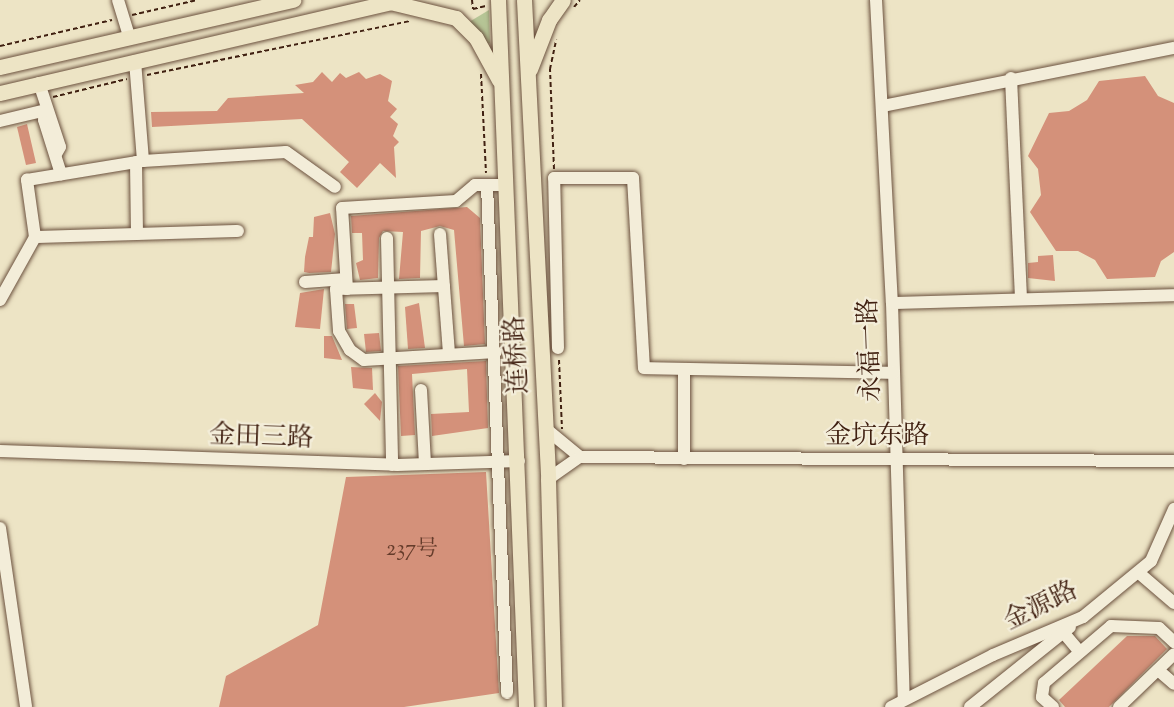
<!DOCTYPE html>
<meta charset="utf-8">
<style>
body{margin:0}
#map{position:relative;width:1174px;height:707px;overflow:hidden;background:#ede4c5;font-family:"Sorts Mill Goudy","Noto Serif SC",serif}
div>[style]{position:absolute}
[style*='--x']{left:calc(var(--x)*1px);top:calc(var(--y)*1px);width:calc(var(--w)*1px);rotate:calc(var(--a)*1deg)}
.green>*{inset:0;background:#b6c596}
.building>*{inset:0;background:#d4917a}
.path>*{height:2px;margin-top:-1px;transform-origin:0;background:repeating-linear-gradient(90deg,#402011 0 4.5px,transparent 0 7.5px)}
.roads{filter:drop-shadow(0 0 2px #6b513e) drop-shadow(0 0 2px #6b513e)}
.minor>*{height:12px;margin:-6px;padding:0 6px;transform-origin:6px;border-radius:6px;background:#f3edd9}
.major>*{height:15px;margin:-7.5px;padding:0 7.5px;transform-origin:7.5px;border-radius:7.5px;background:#ede4c5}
span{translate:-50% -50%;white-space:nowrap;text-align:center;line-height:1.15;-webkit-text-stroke:4.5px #f3edd9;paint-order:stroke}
.number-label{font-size:22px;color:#653c2b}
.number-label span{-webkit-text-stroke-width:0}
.street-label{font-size:26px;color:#402011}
</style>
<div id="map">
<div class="green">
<div style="clip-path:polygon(489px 10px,490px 43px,487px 44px,469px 22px)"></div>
</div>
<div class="building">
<div style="clip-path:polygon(322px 72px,332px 82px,340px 73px,346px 78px,359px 72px,366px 79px,380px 74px,392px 81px,388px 101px,397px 109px,390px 117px,398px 124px,393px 136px,399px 142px,394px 147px,396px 178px,380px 163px,357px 188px,340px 172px,349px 162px,302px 119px,152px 127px,151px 112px,217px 111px,228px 98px,304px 93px,295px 85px,313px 82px)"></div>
<div style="clip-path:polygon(1145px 76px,1158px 96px,1174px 103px,1174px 252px,1161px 261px,1155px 277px,1107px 279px,1095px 260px,1078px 251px,1056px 251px,1030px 212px,1041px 195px,1038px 169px,1028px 156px,1049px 113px,1069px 111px,1087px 100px,1099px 81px)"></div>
<div style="clip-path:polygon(27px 124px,36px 163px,26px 165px,17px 127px)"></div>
<div style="clip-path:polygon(467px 207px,480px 218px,485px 344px,464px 346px,454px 230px,440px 226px,421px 231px,420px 278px,399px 279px,403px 232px,383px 231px,379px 238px,378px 278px,360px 280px,356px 263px,363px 260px,362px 233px,352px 233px,351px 216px)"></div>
<div style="clip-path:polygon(330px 213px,335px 234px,331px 272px,309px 273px,304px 272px,305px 257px,309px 237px,313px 237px,314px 217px)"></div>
<div style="clip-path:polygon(1053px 255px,1055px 281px,1028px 278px,1028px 263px,1038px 262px,1038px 256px)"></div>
<div style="clip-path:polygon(324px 289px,320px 329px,295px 327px,300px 293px)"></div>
<div style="clip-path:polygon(419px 303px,425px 348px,408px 349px,405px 307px)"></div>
<div style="clip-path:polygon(345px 304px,354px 304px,357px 328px,347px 329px)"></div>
<div style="clip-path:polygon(379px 333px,381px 351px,366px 352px,364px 334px)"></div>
<div style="clip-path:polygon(324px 336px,332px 336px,342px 360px,324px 358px)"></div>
<div style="clip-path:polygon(486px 361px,488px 428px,432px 436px,431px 414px,469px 412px,467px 369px,412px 374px,415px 435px,401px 436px,398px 366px)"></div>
<div style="clip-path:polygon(351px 367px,372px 368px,373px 390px,353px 388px)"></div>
<div style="clip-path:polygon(375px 393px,382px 402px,380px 421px,364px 404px)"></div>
<div style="clip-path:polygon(486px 472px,499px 693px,404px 707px,219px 707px,226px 676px,318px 625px,346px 477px)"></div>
<div style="clip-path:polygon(1127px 636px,1155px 636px,1167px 649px,1109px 707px,1065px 707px,1059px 700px)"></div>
</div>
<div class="path">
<div style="--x:472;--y:0;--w:9;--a:84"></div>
<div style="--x:473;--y:9;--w:13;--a:-13"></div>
<div style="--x:574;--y:7;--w:9;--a:-49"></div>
<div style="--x:132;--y:15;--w:67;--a:-13"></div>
<div style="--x:0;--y:46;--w:115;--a:-13.1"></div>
<div style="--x:481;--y:74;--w:99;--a:87.1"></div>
<div style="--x:147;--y:75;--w:268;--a:-11.6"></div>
<div style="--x:53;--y:97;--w:76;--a:-13.7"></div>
<div style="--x:554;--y:169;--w:100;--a:-92.3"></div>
<div style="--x:550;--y:69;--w:30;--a:-78"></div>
<div style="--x:559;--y:360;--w:69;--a:87.5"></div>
</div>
<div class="roads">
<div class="minor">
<div style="--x:118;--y:0;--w:38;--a:73"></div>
<div style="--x:876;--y:0;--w:303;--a:87"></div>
<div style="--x:892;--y:303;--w:396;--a:88.3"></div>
<div style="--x:135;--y:61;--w:100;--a:85.4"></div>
<div style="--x:1011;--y:78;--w:221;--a:87.4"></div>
<div style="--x:39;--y:83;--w:67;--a:71.8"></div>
<div style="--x:60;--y:147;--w:8;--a:120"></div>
<div style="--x:883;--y:106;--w:297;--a:-11.3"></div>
<div style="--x:46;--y:110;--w:10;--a:101"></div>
<div style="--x:44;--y:120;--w:57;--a:72.5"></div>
<div style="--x:0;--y:121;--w:47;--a:-13.4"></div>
<div style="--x:136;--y:162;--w:72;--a:89.2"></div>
<div style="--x:487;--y:185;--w:508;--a:87.75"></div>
<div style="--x:440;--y:234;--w:121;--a:85.7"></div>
<div style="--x:35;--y:237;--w:203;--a:-1.7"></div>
<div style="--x:387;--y:238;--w:227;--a:88.7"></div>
<div style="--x:305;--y:282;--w:41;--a:-4.2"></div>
<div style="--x:444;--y:286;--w:108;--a:178.4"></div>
<div style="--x:336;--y:289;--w:42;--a:85.9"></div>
<div style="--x:339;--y:331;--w:22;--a:60"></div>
<div style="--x:350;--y:350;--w:17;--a:36"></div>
<div style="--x:364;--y:360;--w:132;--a:-3.5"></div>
<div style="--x:347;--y:289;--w:81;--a:-93.5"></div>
<div style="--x:342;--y:208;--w:114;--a:-3.5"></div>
<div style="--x:456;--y:201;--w:25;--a:-40"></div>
<div style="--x:475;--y:185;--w:31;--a:0"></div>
<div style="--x:0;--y:300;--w:72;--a:-60.9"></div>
<div style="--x:35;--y:237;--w:58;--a:-98"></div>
<div style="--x:27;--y:180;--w:118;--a:-9.3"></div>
<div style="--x:143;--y:161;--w:143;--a:-3.6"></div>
<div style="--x:286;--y:152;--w:60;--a:35.5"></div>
<div style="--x:892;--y:303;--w:282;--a:-1.6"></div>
<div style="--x:558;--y:348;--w:170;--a:-91.3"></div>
<div style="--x:554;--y:178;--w:79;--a:0"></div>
<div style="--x:633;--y:178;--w:190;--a:86.7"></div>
<div style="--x:644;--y:368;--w:250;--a:1.1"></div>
<div style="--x:684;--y:369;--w:90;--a:90"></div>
<div style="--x:421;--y:390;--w:74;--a:86.9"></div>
<div style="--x:546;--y:429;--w:44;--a:39.5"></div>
<div style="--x:0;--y:451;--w:397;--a:2"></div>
<div style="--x:397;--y:465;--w:122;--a:-1.9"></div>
<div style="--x:548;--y:479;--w:39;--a:-35"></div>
<div style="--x:580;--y:457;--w:594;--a:0.39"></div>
<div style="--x:0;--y:528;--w:181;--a:81.7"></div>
<div style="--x:1139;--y:573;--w:46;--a:40.6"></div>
<div style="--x:1063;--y:632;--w:26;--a:50"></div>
<div style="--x:1158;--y:670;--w:21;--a:41"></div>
<div style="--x:891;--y:707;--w:114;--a:-27"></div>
<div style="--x:993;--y:655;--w:98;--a:-22.9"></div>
<div style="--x:1083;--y:617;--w:88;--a:-39.5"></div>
<div style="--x:1151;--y:561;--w:57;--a:-66.1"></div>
<div style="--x:970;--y:707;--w:128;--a:-38.7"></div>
<div style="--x:1053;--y:707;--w:15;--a:-138"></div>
<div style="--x:1042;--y:697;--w:14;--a:-82"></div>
<div style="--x:1044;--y:683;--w:88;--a:-40.4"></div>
<div style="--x:1111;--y:626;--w:48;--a:2.4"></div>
<div style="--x:1159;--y:628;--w:21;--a:43"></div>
<div style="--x:1119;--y:707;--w:76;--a:-43.9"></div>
</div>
<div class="major">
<div style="--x:498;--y:0;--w:708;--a:87.73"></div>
<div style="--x:524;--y:0;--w:480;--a:87.1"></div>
<div style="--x:548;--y:479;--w:228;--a:88.5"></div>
<div style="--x:390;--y:2;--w:68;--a:13.6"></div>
<div style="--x:456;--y:18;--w:28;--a:45"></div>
<div style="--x:476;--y:38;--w:48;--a:61.3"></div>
<div style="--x:0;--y:67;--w:301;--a:-12.9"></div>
<div style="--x:530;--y:69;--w:53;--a:-68.8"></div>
<div style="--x:549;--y:20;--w:24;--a:-55"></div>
<div style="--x:0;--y:93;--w:411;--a:-13.1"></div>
</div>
</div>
<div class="number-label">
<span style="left:412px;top:551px">237号</span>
</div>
<div class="street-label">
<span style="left:871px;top:350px;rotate:-92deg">永福一路</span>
<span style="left:518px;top:355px;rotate:-93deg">连桥路</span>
<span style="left:877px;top:437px">金坑东路</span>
<span style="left:261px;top:438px;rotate:2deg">金田三路</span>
<span style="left:1041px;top:607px;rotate:-26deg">金源路</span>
</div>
</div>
